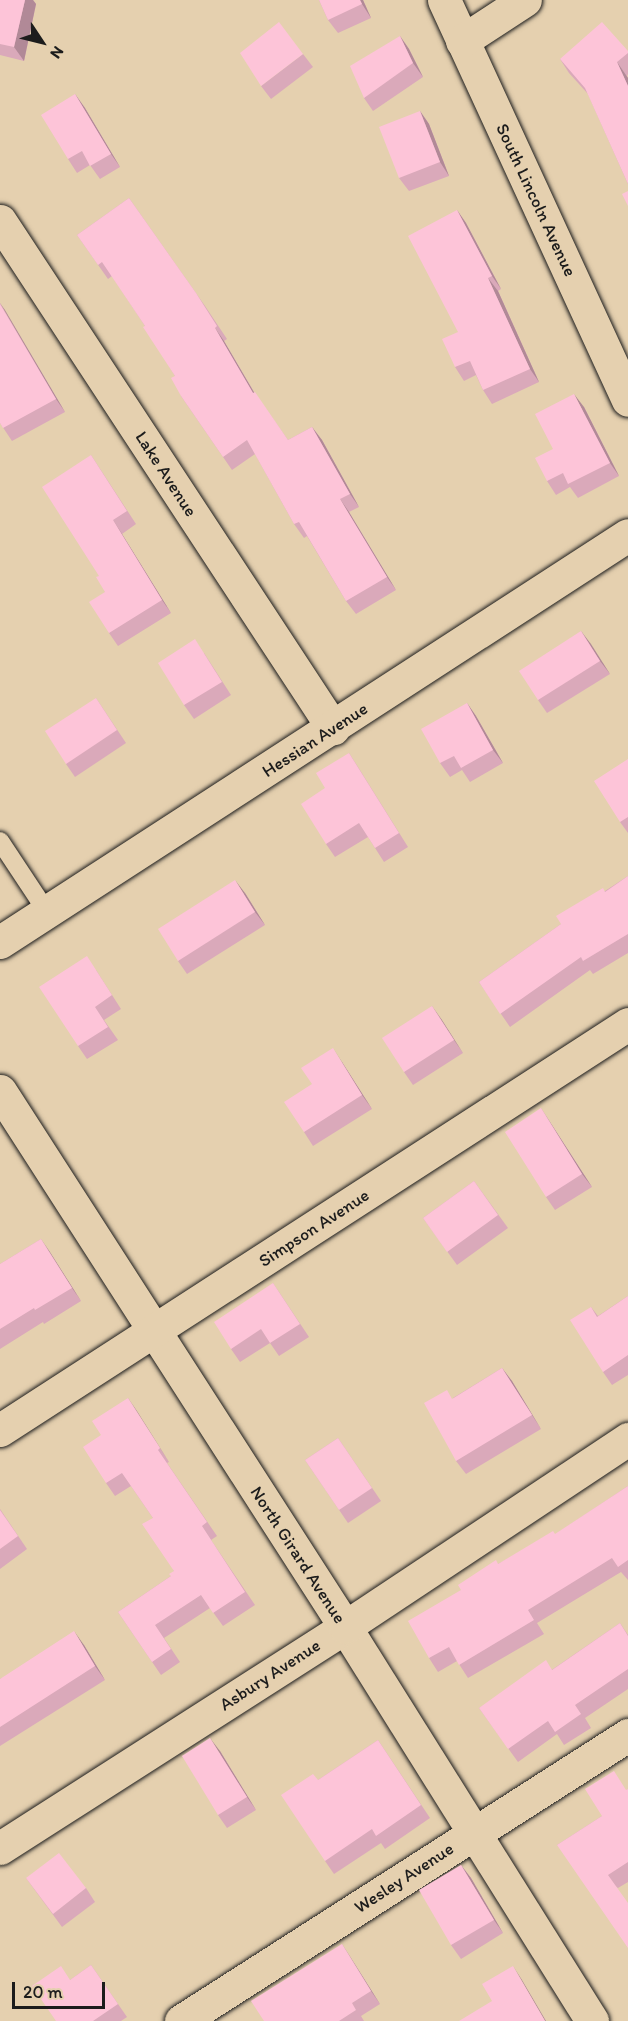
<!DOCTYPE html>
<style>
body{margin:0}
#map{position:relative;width:628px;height:2021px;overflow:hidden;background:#e5d0af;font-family:Itim,sans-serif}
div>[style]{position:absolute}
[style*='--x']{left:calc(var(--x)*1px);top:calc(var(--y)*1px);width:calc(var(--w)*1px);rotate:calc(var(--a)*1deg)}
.roads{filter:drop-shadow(0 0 2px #1c1c1c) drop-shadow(0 0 2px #1c1c1c)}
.lane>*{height:18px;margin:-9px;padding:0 9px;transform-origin:9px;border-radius:9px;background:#e5d0af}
.street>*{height:33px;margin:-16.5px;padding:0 16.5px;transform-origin:16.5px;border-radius:16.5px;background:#e5d0af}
.secondary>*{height:33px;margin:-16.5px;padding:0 16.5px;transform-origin:16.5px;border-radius:16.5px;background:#e5d0af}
.wall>*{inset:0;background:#daa9ba}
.shaded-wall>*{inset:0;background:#b18997}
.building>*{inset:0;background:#fdc4d8}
span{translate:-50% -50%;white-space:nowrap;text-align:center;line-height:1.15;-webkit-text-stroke:4.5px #e5d0af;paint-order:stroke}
.street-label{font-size:18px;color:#1c1c1c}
.north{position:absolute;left:12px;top:12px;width:60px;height:60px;-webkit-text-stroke:4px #e5d0af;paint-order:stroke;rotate:125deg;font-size:16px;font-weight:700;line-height:24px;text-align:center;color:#1c1c1c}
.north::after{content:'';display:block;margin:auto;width:21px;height:27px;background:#1c1c1c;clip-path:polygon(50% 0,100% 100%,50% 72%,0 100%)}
.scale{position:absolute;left:12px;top:1982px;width:93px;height:27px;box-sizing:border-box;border:3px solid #1c1c1c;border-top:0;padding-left:8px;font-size:18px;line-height:21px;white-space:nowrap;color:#1c1c1c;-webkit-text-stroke:4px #e5d0af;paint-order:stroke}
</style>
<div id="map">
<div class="roads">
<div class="lane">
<div style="--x:0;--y:841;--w:85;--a:56.5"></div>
</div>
<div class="street">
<div style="--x:444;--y:0;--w:440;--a:65.3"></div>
<div style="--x:462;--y:41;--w:75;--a:-33.1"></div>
<div style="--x:0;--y:221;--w:607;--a:56.7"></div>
<div style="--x:0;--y:1091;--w:637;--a:57.23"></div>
<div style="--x:345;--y:1627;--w:465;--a:57.9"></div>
<div style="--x:0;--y:1430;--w:748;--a:-32.88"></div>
<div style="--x:0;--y:1848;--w:410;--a:-32.6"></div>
<div style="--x:345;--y:1627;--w:340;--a:-33.6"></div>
<div style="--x:181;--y:2021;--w:531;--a:-32.61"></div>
</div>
<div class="secondary">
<div style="--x:0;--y:942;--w:748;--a:-32.95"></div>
</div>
</div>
<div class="wall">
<div style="clip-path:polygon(0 0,33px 0,36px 4px,24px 61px,0 55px)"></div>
<div style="clip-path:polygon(319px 0,363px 0,371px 18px,338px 33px,328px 20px)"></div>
<div style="clip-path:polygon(400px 36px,409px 49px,423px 77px,373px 111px,364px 98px)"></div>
<div style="clip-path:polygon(628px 51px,628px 74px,627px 76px,628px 78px,628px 184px,588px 94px,569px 73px,560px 59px)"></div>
<div style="clip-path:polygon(303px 54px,313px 67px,271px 99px,261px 86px)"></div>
<div style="clip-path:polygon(75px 94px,85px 108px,120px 167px,100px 179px,90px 165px,77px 173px,68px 159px)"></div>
<div style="clip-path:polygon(420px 111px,429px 124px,449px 176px,409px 191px,399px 178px)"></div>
<div style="clip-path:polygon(129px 198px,205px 306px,227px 339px,224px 341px,254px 392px,288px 440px,312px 427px,322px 440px,359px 507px,349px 512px,396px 590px,356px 614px,346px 601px,307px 536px,304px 538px,294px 524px,255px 454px,232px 470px,181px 396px,175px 376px,145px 326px,112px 276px,108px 279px,77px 235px)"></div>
<div style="clip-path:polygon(457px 210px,466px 223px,501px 289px,498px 291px,539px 382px,492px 404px,483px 390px,476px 375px,464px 381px,455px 367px,458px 332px)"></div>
<div style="clip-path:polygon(0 303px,65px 412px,12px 441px,0 423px)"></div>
<div style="clip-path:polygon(584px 407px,619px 476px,578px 498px,570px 487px,556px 495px,547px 481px)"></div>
<div style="clip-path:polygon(91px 455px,136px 524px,122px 534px,171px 613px,118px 646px,109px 633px,105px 592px,99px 576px)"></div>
<div style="clip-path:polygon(581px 631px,610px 674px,547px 713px,538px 700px)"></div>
<div style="clip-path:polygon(204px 653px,231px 695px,194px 719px,184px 705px)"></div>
<div style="clip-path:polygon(96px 698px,126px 743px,75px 777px,66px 764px)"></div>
<div style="clip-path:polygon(467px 703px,476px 716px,503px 763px,470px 782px,462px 770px,450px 777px,440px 763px)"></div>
<div style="clip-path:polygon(349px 753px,358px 767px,408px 847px,384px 862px,368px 837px,335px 857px,326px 844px,325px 788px)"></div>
<div style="clip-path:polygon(628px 759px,628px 833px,620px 822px)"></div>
<div style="clip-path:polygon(628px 876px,628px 953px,593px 974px,590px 970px,510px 1027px,479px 982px,561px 924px,605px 891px)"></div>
<div style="clip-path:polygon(245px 893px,265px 925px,187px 974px,178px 961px)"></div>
<div style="clip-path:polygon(96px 970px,121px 1009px,104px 1020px,118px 1040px,87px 1059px,78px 1046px)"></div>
<div style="clip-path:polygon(432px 1006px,463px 1053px,413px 1085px,404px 1072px)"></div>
<div style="clip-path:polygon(342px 1062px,372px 1109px,313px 1146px,304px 1132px,312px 1084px)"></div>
<div style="clip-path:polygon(541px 1108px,592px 1187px,555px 1210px,546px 1197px)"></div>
<div style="clip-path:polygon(474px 1181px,508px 1228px,457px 1265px,423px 1218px)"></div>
<div style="clip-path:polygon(41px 1239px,81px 1301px,44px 1324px,43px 1322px,0 1349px,0 1264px)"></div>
<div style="clip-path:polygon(273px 1283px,309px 1337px,279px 1356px,270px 1343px,240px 1362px,231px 1349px)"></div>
<div style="clip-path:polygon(628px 1296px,628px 1375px,612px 1385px,603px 1372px,591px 1307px,598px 1316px)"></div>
<div style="clip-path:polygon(502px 1368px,512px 1381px,541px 1429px,466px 1474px,456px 1461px,453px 1398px)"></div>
<div style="clip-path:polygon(128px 1398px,169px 1462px,167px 1463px,217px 1536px,211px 1540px,255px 1605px,223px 1626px,210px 1608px,164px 1638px,180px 1662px,161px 1675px,118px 1612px,171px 1576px,174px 1571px,153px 1518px,131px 1486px,115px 1496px,106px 1483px,101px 1435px)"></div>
<div style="clip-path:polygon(338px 1438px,381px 1501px,348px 1523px,305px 1460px)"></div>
<div style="clip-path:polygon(628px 1486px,628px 1580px,621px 1572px,537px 1623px,544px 1634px,468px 1678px,457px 1661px,438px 1672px,429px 1658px,461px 1590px,498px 1564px,556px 1534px)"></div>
<div style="clip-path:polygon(0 1509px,27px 1549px,0 1569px)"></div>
<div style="clip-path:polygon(620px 1623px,628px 1635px,628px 1689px,585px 1718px,591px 1728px,564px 1745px,557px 1734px,518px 1762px,479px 1708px,553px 1669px)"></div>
<div style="clip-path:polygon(84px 1645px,105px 1680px,0 1746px,0 1679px)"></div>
<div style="clip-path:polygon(378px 1740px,430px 1818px,385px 1849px,381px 1843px,334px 1874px,325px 1861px,318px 1780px)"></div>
<div style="clip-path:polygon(220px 1751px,256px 1810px,227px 1828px,218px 1815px)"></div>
<div style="clip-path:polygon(628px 1789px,628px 1882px,618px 1888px,557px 1845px,602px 1816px)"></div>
<div style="clip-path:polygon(461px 1865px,471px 1878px,503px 1933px,461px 1959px,451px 1945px)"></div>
<div style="clip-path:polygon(26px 1878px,86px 1888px,95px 1902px,62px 1927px)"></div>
<div style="clip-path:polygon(342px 1944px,380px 2004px,361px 2016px,364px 2021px,264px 2021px)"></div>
<div style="clip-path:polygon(91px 1965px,127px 2017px,121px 2021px,56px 2021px,70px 1980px)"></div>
</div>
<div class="shaded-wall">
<div style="clip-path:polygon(25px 0,33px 0,36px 4px,24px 61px,14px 47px)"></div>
<div style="clip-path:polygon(360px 0,363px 0,371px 18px,362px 4px)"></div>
<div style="clip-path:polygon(400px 36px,409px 49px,423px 77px,413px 63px)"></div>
<div style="clip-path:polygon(617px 62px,628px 78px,628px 86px)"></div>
<div style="clip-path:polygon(75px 94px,85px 108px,120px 167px,111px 154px)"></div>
<div style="clip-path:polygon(420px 111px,429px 124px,449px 176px,440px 162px)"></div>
<div style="clip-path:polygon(457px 210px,466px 223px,501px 289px,492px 276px)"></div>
<div style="clip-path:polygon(488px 278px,498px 291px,539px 382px,530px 369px)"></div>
<div style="clip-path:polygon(0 303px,5px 310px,65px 412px,56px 399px)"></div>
<div style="clip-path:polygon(215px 328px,224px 341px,262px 406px,253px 393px)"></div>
<div style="clip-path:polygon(574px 394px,584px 407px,619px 476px,610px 463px)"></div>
<div style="clip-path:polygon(312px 427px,322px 440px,359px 507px,350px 494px)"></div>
<div style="clip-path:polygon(340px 499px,349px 512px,396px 590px,387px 577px)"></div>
<div style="clip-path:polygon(113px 520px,122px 534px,171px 613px,162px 600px)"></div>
<div style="clip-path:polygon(581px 631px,591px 644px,610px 674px,600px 661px)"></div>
<div style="clip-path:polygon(467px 703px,476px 716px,503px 763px,493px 750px)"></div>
<div style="clip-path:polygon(235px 880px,245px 893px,265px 925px,255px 912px)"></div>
<div style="clip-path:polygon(432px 1006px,442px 1020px,463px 1053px,454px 1040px)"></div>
<div style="clip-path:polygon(333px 1048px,342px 1062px,372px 1109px,362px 1095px)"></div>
<div style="clip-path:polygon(541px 1108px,550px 1122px,592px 1187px,582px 1174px)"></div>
<div style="clip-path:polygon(41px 1239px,50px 1252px,81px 1301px,72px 1288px)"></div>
<div style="clip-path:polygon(502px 1368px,512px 1381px,541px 1429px,532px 1415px)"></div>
<div style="clip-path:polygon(128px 1398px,137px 1411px,169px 1462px,160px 1448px)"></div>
<div style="clip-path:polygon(74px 1631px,84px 1645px,105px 1680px,95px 1666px)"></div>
<div style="clip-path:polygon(210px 1738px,220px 1751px,256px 1810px,247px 1797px)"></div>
<div style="clip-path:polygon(461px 1865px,471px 1878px,503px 1933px,494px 1920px)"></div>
<div style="clip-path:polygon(342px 1944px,351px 1958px,380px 2004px,371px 1991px)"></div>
<div style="clip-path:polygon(513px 1966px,522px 1980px,546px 2021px,545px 2021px)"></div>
</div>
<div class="building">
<div style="clip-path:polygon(0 0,25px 0,14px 47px,0 44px)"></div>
<div style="clip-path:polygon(319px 0,360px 0,362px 4px,328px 20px)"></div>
<div style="clip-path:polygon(279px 22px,303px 54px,261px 86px,240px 53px)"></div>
<div style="clip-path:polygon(602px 22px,628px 51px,628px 53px,617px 62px,628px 86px,628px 184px,585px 88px,560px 59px)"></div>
<div style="clip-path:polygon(400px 36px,413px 63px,364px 98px,350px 66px)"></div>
<div style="clip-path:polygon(75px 94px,111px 154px,90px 166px,82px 151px,68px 159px,41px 115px)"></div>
<div style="clip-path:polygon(420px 111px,440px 162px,399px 178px,379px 127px)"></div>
<div style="clip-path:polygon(628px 191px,628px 206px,622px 194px)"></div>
<div style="clip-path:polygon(129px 198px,196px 293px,217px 326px,215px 328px,253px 393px,255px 392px,288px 440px,312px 427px,350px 494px,340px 499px,387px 577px,346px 601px,299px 522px,294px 524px,247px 440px,223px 457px,181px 396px,171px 378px,175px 376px,143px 327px,145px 326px,102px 262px,98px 265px,77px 235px)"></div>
<div style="clip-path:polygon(457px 210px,492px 276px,488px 278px,530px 369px,483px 390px,470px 361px,455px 367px,442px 339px,458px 332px,408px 236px)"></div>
<div style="clip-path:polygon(0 304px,56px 399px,3px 428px,0 423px)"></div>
<div style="clip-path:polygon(574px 394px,610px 463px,568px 484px,563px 473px,547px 481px,535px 458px,553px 449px,535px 414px)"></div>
<div style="clip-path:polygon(91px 455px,127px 511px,113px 520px,162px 600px,109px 633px,89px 602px,105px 592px,96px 577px,99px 576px,42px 487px)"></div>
<div style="clip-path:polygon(581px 631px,600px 661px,538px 700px,519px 671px)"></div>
<div style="clip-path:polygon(195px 639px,222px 682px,184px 705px,158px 663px)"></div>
<div style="clip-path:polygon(96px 698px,117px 730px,66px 764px,45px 731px)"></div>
<div style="clip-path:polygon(467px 703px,493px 750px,461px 768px,454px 756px,440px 763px,421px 729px)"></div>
<div style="clip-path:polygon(349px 753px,399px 833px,375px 848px,359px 823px,326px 844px,301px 804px,325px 788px,316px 773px)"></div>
<div style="clip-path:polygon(628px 759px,628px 817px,620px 822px,594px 781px)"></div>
<div style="clip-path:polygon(628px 876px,628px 934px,583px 961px,581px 957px,500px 1014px,479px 982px,561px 924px,556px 916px,603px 888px,605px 892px)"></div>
<div style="clip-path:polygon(235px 880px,255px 912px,178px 961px,158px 929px)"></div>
<div style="clip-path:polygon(87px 956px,112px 995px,95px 1007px,108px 1027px,78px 1046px,39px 987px)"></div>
<div style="clip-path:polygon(432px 1006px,454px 1040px,404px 1072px,382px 1038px)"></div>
<div style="clip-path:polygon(333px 1048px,362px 1095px,304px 1132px,284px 1102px,312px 1084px,301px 1068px)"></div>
<div style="clip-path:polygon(541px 1108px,582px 1174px,546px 1197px,505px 1132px)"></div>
<div style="clip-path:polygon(474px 1181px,498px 1215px,447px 1252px,423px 1218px)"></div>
<div style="clip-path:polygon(41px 1239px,72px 1288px,35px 1310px,34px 1308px,0 1329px,0 1264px)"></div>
<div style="clip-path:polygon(273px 1283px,300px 1324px,270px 1343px,261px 1329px,231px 1349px,214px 1322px)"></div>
<div style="clip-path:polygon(628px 1296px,628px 1355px,603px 1372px,570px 1320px,591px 1307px,597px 1317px)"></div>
<div style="clip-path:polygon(502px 1368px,532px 1415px,456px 1461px,424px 1403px,447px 1390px,452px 1399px)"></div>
<div style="clip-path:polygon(128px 1398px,160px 1448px,158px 1450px,207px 1522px,202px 1526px,245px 1592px,213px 1613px,201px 1595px,155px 1625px,171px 1649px,152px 1662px,118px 1612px,171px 1576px,169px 1574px,174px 1571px,142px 1524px,153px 1518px,122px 1473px,106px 1483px,83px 1447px,101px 1435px,92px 1421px)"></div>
<div style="clip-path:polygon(338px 1438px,372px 1488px,339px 1510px,305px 1460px)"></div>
<div style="clip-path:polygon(628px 1486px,628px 1560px,618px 1567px,612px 1558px,528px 1610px,534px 1620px,459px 1665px,449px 1647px,429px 1658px,408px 1621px,461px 1590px,458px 1585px,496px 1560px,498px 1564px,553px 1531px,555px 1534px)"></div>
<div style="clip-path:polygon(0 1510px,18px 1536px,0 1549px)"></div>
<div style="clip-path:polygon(620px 1623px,628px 1636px,628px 1669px,575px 1705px,581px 1714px,555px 1732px,548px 1721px,508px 1749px,479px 1708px,546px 1660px,552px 1670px)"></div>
<div style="clip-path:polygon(74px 1631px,95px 1666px,0 1727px,0 1679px)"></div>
<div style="clip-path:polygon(210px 1738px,247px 1797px,218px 1815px,182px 1756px)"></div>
<div style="clip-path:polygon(378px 1740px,421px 1805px,376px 1836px,372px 1829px,325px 1861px,281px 1795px,313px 1774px,318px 1780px)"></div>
<div style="clip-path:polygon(614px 1771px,626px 1790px,628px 1789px,628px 1862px,608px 1875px,628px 1903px,628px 1948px,557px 1845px,602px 1816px,585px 1789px)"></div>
<div style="clip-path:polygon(59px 1853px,86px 1888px,53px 1914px,26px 1878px)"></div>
<div style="clip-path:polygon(461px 1865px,494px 1920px,451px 1945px,419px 1890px)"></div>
<div style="clip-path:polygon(342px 1944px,371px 1991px,352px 2003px,356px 2010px,339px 2021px,264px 2021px,251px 2001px)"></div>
<div style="clip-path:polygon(91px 1965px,118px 2004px,93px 2021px,56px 2021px,32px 1986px,61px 1966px,70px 1980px)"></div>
<div style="clip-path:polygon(513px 1966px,545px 2021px,459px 2021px,492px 2001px,482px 1984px)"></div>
</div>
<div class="street-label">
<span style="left:536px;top:200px;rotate:65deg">South Lincoln Avenue</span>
<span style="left:166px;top:474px;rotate:57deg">Lake Avenue</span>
<span style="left:315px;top:740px;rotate:-33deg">Hessian Avenue</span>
<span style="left:314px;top:1228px;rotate:-33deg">Simpson Avenue</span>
<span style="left:298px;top:1555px;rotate:57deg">North Girard Avenue</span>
<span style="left:270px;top:1675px;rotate:-33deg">Asbury Avenue</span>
<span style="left:404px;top:1878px;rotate:-33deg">Wesley Avenue</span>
</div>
<div class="north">N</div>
<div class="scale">20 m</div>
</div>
